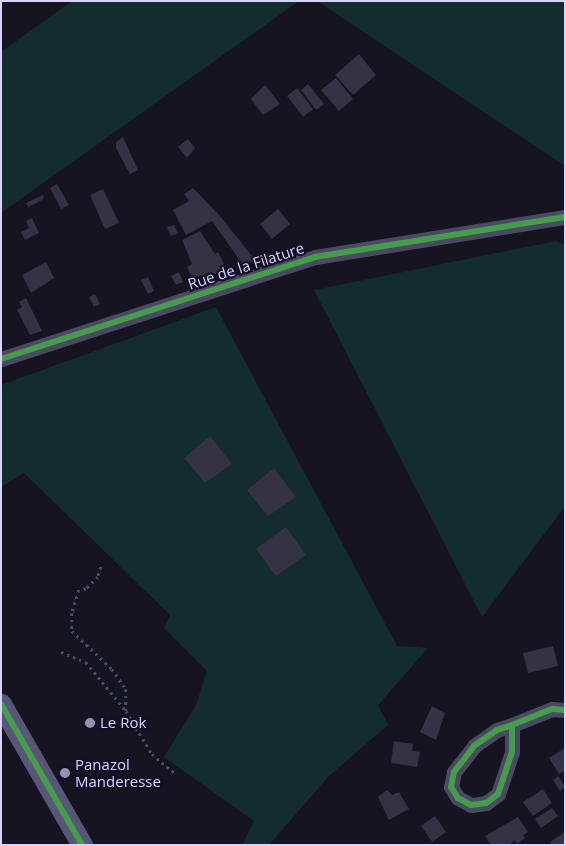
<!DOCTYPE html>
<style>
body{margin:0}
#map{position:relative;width:566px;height:846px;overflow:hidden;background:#161421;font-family:"Open Sans",sans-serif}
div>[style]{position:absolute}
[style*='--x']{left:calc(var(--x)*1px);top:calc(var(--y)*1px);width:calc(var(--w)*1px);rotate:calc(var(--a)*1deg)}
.green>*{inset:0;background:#132c2d}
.building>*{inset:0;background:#343243}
.path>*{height:2.5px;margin-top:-1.25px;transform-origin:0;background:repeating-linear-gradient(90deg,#44505f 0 2.5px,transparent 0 6.5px)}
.street>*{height:15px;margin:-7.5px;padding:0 7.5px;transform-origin:7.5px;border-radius:7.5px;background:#4a4962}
.secondary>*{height:21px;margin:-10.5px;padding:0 10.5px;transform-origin:10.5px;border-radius:10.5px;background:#575674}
.cycleway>*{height:6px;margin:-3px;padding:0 3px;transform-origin:3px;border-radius:3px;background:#469c4c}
.dots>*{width:14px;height:14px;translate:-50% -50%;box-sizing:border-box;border:2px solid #130f26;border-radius:50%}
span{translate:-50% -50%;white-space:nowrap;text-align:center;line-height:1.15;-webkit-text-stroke:4.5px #130f26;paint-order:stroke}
.street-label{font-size:15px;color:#d9d4ff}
.poi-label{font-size:15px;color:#d9d4ff}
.left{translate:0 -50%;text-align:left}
.frame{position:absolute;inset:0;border:2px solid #d9d4ff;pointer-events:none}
</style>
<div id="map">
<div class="green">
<div style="clip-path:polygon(72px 1px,299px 1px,1px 213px,1px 52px)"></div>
<div style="clip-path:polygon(317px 1px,565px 1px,565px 166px)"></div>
<div style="clip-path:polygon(556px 241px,565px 245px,565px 506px,482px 617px,314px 290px)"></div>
<div style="clip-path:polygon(216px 307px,397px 646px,428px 648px,378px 705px,388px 725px,328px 777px,269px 845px,242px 845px,254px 821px,164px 757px,196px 705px,207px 671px,164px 628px,170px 615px,24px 473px,1px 487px,1px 385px)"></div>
</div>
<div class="building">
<div style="clip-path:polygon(359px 54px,376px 75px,353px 95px,335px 75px)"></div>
<div style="clip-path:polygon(336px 78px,353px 99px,339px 111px,321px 90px)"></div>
<div style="clip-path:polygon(308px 84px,324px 104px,316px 110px,301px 90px)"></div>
<div style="clip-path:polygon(265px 85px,280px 104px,263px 115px,251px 99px)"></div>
<div style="clip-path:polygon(297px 88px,313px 109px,303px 117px,287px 96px)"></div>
<div style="clip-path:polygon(123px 137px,138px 170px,130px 174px,116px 148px,116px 142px)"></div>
<div style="clip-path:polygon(188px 139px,195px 148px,187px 158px,178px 147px)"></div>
<div style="clip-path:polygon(57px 184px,69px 205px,61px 209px,50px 188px)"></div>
<div style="clip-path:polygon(193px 188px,220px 216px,256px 261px,243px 265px,212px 221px,186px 235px,173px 210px,189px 201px,184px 194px)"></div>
<div style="clip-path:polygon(103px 189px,119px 223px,105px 229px,90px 195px)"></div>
<div style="clip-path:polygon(43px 195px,44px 199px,28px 207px,26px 203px)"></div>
<div style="clip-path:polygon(278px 209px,290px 224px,272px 239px,260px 224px)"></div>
<div style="clip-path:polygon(32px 218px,39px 233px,25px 240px,21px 232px,29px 228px,26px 221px)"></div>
<div style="clip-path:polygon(174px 225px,178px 233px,171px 236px,167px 227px)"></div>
<div style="clip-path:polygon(200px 231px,215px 254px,218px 252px,227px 270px,194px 281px,187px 267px,192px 264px,182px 240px)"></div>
<div style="clip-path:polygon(46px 262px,54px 278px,31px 293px,22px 275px)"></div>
<div style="clip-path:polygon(179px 272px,183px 282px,176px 285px,171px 276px)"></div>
<div style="clip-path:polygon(148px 277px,154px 291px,148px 294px,141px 280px)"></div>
<div style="clip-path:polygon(95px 294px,100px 304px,94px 307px,89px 297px)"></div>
<div style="clip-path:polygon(26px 298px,42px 331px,30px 335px,17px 310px,22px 307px,19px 302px)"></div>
<div style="clip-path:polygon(210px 436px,232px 464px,205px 483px,184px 458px)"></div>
<div style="clip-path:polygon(274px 468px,296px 497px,268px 516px,247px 490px)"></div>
<div style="clip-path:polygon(286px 527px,306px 555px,276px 576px,256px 549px)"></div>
<div style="clip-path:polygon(553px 646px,558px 666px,528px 673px,523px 653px)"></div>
<div style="clip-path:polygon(432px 706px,445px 713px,436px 740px,420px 732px)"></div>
<div style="clip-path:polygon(394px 741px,413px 744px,412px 751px,420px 752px,417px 767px,391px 763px)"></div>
<div style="clip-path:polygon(565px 748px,565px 770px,559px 774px,549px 758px)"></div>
<div style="clip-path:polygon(558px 776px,565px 787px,560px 791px,553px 780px)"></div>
<div style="clip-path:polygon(543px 789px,552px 803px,533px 816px,523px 802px)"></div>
<div style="clip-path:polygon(387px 790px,392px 795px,399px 792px,409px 809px,389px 820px,378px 797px)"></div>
<div style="clip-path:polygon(552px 808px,558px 816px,541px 828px,535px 819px)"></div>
<div style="clip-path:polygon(435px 816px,446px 832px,432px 842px,421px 826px)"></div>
<div style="clip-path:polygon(518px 817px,528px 832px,523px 835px,525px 838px,517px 844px,515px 840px,509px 845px,491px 845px,485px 836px)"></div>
<div style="clip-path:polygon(565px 832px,565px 845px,552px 845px,550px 842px)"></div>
</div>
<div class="path">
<div style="--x:565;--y:1;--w:1;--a:90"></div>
<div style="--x:101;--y:567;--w:10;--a:107"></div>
<div style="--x:98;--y:577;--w:17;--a:135"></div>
<div style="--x:86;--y:589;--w:7;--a:172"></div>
<div style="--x:79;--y:590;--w:24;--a:107"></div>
<div style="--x:72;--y:613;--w:18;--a:90"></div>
<div style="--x:72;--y:631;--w:55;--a:43.5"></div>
<div style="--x:112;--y:669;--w:24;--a:55"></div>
<div style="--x:126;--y:689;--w:22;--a:90"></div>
<div style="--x:61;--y:652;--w:27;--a:22"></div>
<div style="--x:86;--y:662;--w:63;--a:50.8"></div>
<div style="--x:126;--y:711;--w:50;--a:58.8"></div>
<div style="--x:152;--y:754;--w:31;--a:40"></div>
</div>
<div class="street">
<div style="--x:1;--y:359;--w:330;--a:-18"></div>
<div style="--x:315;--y:257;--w:253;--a:-9.1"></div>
<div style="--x:512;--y:725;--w:27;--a:90"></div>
<div style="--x:512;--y:752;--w:44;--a:108.4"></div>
<div style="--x:498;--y:794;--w:15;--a:143"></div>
<div style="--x:486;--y:803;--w:15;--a:172"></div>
<div style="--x:471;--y:805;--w:15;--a:-152"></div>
<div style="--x:458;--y:798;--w:13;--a:-122"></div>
<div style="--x:451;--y:787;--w:15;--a:-79"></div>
<div style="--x:454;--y:772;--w:33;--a:-52"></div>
<div style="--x:474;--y:746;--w:28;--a:-35"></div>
<div style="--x:497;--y:730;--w:16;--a:-18"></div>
<div style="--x:512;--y:725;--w:43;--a:-21.8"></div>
<div style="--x:552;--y:709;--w:13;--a:4"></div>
</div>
<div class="secondary">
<div style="--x:1;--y:704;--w:163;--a:60.1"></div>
</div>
<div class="cycleway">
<div style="--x:1;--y:359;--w:330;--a:-18"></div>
<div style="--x:315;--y:257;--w:253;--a:-9.1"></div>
<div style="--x:1;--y:704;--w:163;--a:60.1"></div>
<div style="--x:512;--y:725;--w:27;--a:90"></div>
<div style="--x:512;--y:752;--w:44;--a:108.4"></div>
<div style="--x:498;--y:794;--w:15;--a:143"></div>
<div style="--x:486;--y:803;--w:15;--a:172"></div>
<div style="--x:471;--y:805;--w:15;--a:-152"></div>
<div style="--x:458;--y:798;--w:13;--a:-122"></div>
<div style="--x:451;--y:787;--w:15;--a:-79"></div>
<div style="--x:454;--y:772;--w:33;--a:-52"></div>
<div style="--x:474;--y:746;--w:28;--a:-35"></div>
<div style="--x:497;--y:730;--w:16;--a:-18"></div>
<div style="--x:512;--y:725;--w:43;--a:-21.8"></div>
<div style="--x:552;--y:709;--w:13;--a:4"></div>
</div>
<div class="dots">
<div style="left:90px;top:723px;background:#9591b1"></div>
<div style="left:65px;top:773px;background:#9591b1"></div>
</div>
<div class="street-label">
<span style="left:246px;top:266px;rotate:-18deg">Rue de la Filature</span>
</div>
<div class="poi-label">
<span class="left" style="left:100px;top:723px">Le Rok</span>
<span class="left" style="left:75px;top:773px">Panazol<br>Manderesse</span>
</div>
<div class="frame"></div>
</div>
